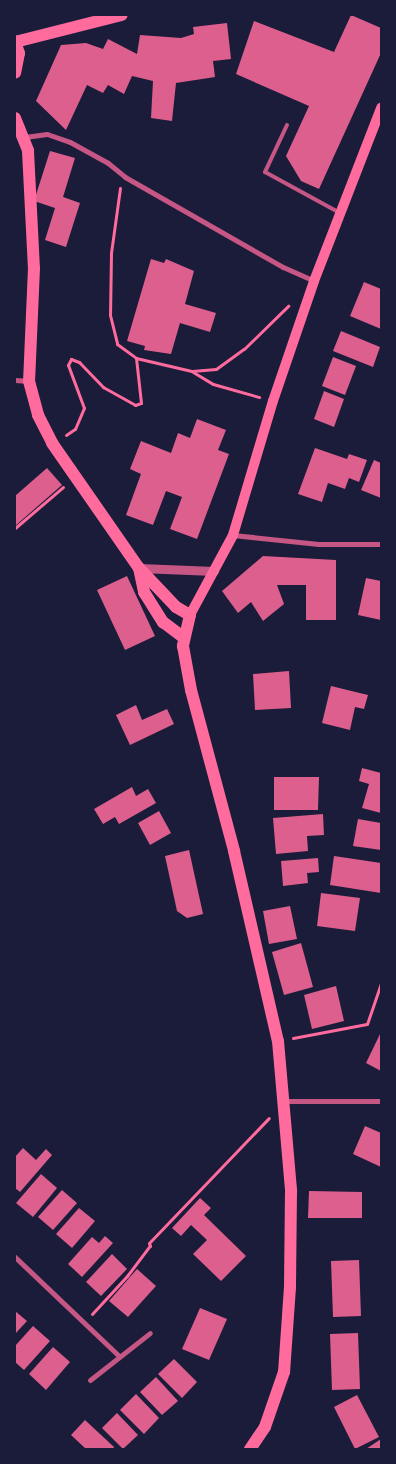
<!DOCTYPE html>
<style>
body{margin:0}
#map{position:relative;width:396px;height:1464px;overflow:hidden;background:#1b1b3a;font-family:Helvetica,sans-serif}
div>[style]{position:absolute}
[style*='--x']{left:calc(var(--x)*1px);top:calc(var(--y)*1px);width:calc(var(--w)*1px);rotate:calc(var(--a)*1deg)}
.building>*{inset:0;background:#dd5f8e}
.path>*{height:3px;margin:-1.5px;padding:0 1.5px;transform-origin:1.5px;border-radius:1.5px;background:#ff6b9d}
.service>*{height:4px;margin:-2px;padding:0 2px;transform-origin:2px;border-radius:2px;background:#c65784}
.minor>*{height:5px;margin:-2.5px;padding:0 2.5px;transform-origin:2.5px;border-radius:2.5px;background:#c65784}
.tertiary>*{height:9px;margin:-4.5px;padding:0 4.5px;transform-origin:4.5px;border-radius:4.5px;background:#c65784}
.secondary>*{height:10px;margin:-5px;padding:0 5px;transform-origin:5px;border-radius:5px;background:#ff6b9d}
.primary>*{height:12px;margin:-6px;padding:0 6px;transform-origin:6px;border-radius:6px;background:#ff6b9d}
span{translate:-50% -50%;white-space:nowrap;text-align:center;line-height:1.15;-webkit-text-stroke:4.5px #1b1b3a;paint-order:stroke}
.frame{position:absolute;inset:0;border:16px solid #1b1b3a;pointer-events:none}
</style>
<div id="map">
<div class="building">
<div style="clip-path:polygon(351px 15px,381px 28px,381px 53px,319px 189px,301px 181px,286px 156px,309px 106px,236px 74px,254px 21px,334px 52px)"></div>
<div style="clip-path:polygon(227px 23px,231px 59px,213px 61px,215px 77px,176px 83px,172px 121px,151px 118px,153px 81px,132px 76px,124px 94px,108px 85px,103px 93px,87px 85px,66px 130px,36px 101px,61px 45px,86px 43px,103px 49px,108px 39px,137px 54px,140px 35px,181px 38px,194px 34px,193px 27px)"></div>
<div style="clip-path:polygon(50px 151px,75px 158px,63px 197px,80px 203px,66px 247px,45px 240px,55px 208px,34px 201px)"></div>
<div style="clip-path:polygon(151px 259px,164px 263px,166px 259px,194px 271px,185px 304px,216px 313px,210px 332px,180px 323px,171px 354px,144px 350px,145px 346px,127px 341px)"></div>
<div style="clip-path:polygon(364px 282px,381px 289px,381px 329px,350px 316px)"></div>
<div style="clip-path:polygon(341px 331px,380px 347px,373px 367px,333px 351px)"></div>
<div style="clip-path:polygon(333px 357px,356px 366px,345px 395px,322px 386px)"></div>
<div style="clip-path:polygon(324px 391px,344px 399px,334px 427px,314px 419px)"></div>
<div style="clip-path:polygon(197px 419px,226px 430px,218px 450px,229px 454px,197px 539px,170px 529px,182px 497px,166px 491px,153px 525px,126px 515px,141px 474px,130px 469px,141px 441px,171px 453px,178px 433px,190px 438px)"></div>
<div style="clip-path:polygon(315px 448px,347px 459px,349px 454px,367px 460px,359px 482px,349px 478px,345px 489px,328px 483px,322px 502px,298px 494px)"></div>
<div style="clip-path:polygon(374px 460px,381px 463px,381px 498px,361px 490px)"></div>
<div style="clip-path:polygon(47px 468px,62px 485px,15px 526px,15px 496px)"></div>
<div style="clip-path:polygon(263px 556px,336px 560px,336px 620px,306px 620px,306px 585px,277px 585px,284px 604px,263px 621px,251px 602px,238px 613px,222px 591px)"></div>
<div style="clip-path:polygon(127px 576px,155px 636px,125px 650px,97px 590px)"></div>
<div style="clip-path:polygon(366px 578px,381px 581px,381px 620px,358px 615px)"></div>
<div style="clip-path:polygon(289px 671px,291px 708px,255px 710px,253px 674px)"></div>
<div style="clip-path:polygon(331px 686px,368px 695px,364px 709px,355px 707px,350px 730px,322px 723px)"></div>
<div style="clip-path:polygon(136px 705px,142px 720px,167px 709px,174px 724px,130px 745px,116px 715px)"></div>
<div style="clip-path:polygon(362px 768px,381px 773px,381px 813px,362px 808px,369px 784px,359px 781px)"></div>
<div style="clip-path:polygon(274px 777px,319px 777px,318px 810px,274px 810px)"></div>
<div style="clip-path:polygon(132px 787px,136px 796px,148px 789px,156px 803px,119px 824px,115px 817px,103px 824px,94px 809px)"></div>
<div style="clip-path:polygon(159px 811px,171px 833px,150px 845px,138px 823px)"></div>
<div style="clip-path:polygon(323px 814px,324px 835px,307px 836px,308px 851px,276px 854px,273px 818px)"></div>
<div style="clip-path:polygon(358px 819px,381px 823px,381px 850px,353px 846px)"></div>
<div style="clip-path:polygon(189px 850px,203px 914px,187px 918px,177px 911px,165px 856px)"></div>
<div style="clip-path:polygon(334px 856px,381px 863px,381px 893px,330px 885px)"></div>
<div style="clip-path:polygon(318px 858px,319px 872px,307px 873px,308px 883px,283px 886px,281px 861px)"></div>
<div style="clip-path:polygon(321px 893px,360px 898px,355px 931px,317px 926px)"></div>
<div style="clip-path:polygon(290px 906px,297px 939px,269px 944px,263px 911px)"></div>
<div style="clip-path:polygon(301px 943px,313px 987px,284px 995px,272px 952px)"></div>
<div style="clip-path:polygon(336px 986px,344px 1021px,312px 1029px,304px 995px)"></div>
<div style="clip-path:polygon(381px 1032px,381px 1071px,366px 1063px)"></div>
<div style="clip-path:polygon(365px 1126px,381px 1133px,381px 1167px,353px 1154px)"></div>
<div style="clip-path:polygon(23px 1148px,36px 1160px,46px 1149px,52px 1155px,20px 1192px,15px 1188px,15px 1157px)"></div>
<div style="clip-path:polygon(41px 1174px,57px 1188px,33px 1217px,16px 1203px)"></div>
<div style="clip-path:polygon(62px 1190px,77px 1203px,53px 1230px,38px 1217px)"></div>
<div style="clip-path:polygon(309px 1191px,362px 1192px,362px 1218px,308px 1218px)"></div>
<div style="clip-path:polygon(200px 1198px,211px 1208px,204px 1215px,246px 1256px,221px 1281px,193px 1254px,207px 1240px,191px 1225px,181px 1236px,172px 1228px)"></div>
<div style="clip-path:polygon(79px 1208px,95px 1221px,72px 1248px,56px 1234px)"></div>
<div style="clip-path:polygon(105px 1236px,113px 1243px,82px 1277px,68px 1264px,92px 1237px,99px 1243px)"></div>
<div style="clip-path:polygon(112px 1254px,127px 1269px,101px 1296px,86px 1282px)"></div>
<div style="clip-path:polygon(359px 1260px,361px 1316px,333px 1317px,331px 1261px)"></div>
<div style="clip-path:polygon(137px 1269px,156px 1286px,128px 1317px,109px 1301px)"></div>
<div style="clip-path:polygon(200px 1308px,227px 1319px,209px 1360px,182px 1349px)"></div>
<div style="clip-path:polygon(15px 1311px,27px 1321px,15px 1334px)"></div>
<div style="clip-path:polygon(33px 1326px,50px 1341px,24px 1370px,15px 1362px,15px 1346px)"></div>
<div style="clip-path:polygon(358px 1333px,360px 1389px,332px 1390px,330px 1334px)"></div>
<div style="clip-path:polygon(53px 1347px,70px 1362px,46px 1390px,29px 1374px)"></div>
<div style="clip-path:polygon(174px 1359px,197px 1382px,182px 1398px,158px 1374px)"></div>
<div style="clip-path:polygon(156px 1377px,178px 1401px,162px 1415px,140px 1392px)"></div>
<div style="clip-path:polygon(136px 1394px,159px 1418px,144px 1434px,120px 1410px)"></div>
<div style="clip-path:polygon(357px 1395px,379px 1437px,355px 1449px,334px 1407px)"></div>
<div style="clip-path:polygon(117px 1413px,138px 1435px,123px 1449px,102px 1428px)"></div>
<div style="clip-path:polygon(85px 1420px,114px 1447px,113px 1449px,86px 1449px,71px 1435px)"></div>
<div style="clip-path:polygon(381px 1439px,381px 1449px,366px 1449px)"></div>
</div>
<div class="path">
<div style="--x:120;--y:188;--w:66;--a:97.9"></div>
<div style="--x:111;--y:253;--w:62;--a:90.9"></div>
<div style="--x:110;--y:315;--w:30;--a:76"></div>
<div style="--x:117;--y:344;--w:24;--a:36"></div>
<div style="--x:193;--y:372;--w:23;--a:31"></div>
<div style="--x:213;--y:384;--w:48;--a:15.8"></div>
<div style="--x:66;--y:435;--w:11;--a:-34"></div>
<div style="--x:75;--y:429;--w:23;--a:-67"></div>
<div style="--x:84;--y:408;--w:46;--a:-110.4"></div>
<div style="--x:68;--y:365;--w:7;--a:-63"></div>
<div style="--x:71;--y:359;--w:9;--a:21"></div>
<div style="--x:79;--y:362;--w:35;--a:46"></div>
<div style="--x:103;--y:387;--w:37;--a:29"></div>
<div style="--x:135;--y:405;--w:6;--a:-18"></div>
<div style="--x:141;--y:403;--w:45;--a:-96.3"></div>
<div style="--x:136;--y:358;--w:57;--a:13.1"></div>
<div style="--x:192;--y:371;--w:24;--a:-5"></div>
<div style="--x:216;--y:369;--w:34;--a:-36"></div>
<div style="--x:244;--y:349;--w:62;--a:-44.3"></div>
<div style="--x:15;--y:528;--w:63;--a:-40.5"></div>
<div style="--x:293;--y:1038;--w:75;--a:-10.7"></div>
<div style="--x:367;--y:1024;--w:43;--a:-71.1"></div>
<div style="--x:92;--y:1314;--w:52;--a:-47.4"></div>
<div style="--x:127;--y:1276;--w:38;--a:-53"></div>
<div style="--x:150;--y:1246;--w:3;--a:-108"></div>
<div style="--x:149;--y:1243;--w:173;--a:-46.2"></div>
</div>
<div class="service">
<div style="--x:287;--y:125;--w:52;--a:115.1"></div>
<div style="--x:265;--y:172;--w:85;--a:28.7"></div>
</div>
<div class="minor">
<div style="--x:25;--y:137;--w:22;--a:-8"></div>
<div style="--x:47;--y:134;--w:24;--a:19"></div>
<div style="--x:70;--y:142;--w:43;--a:28.9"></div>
<div style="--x:108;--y:163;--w:22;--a:39"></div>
<div style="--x:125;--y:177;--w:182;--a:29.7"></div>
<div style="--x:283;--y:267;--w:34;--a:24"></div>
<div style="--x:15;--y:380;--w:14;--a:4"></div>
<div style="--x:233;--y:535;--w:86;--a:6"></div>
<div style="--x:319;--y:544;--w:62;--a:0"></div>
<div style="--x:285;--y:1101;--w:96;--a:0"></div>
<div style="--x:15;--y:1257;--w:144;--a:43.6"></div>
<div style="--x:90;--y:1380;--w:76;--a:-38.1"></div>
</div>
<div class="tertiary">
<div style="--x:139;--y:568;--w:75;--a:2.3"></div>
</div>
<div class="secondary">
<div style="--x:190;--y:615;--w:91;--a:-61.7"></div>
<div style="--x:233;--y:535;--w:140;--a:-73.4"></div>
<div style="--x:273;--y:401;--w:127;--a:-71.1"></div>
<div style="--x:314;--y:281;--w:186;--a:-68.8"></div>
</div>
<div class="primary">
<div style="--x:15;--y:41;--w:13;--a:72"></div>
<div style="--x:19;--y:53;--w:20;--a:101"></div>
<div style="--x:15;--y:42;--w:110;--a:-14.2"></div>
<div style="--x:15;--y:118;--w:35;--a:68"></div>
<div style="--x:28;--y:151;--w:117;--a:87.1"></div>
<div style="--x:34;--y:268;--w:113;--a:92.5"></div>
<div style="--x:29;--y:381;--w:35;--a:75"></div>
<div style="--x:38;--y:415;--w:31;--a:63"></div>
<div style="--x:52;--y:443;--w:152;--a:55.2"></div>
<div style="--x:139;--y:568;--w:54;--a:46.5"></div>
<div style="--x:176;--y:607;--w:16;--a:30"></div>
<div style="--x:190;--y:615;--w:32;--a:103"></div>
<div style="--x:183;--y:646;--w:45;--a:79.7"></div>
<div style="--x:191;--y:690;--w:167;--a:75"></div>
<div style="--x:234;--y:851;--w:195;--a:77"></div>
<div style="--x:278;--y:1041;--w:151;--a:85"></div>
<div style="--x:291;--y:1191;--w:96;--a:90.6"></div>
<div style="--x:290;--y:1287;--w:85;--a:94"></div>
<div style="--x:284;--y:1372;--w:58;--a:109.1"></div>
<div style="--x:265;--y:1427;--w:27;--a:124"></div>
<div style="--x:139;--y:568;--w:25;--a:78"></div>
<div style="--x:144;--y:592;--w:36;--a:58"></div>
<div style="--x:163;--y:622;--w:26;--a:37"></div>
</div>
<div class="frame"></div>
</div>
